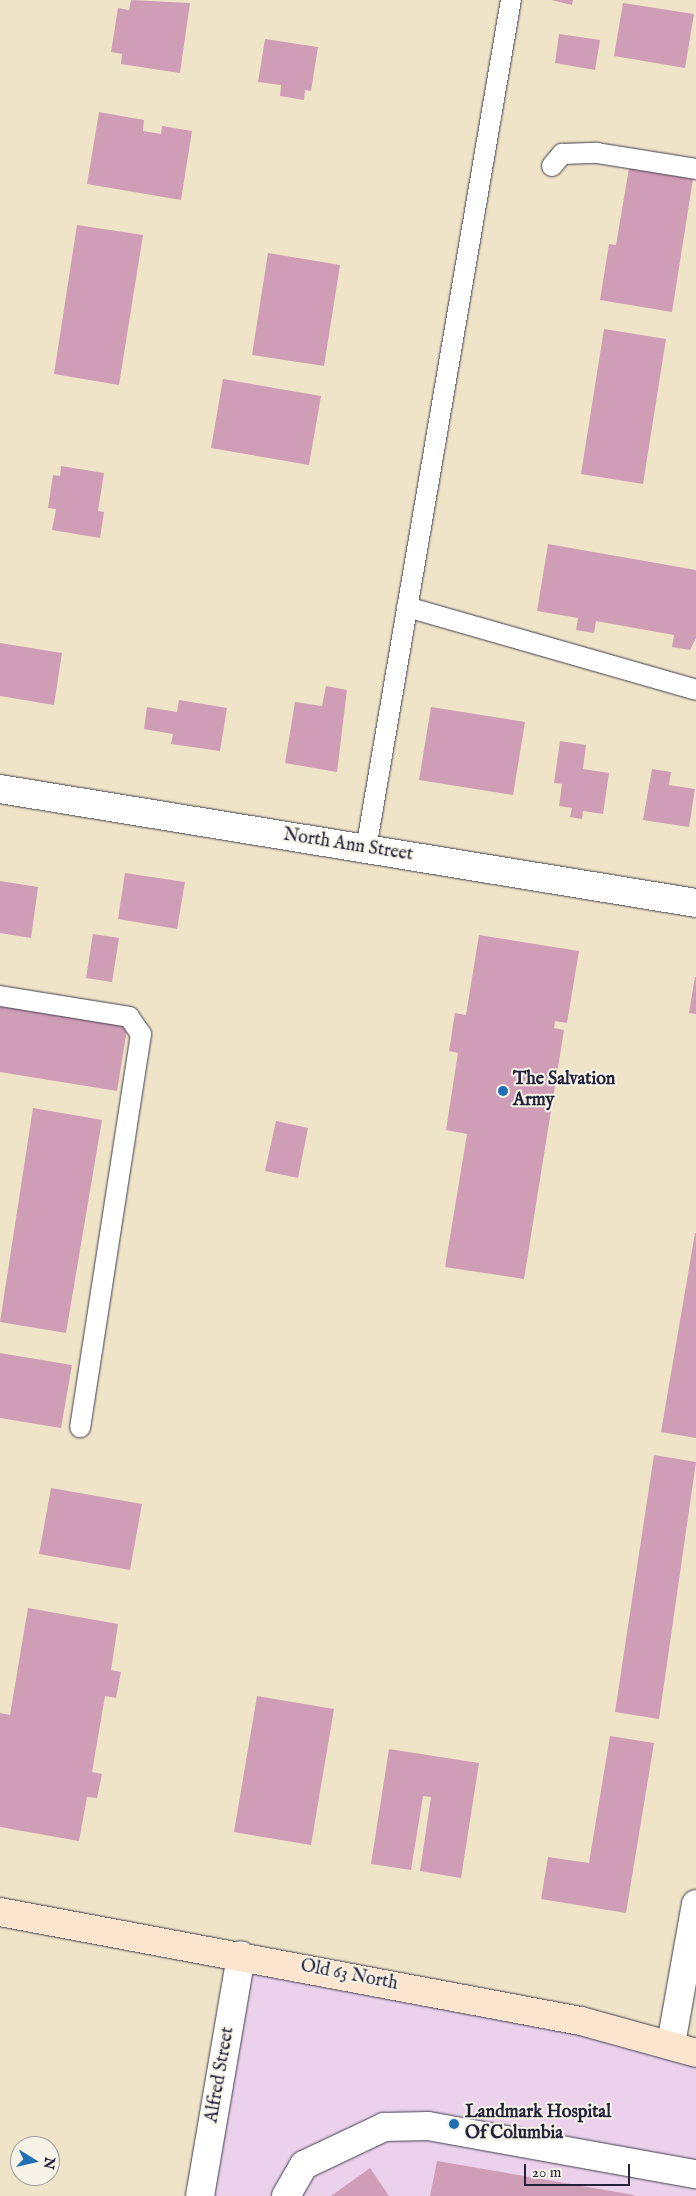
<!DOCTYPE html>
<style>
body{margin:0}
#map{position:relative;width:696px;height:2196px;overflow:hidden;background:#efe4c8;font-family:"IM FELL English",serif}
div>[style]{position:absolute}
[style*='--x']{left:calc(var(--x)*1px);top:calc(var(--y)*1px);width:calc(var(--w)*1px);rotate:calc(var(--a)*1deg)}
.built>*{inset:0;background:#ebd1eb}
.building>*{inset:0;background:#d09db7}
.roads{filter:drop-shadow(0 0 1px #413f50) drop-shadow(0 0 1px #413f50)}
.service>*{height:20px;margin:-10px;padding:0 10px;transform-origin:10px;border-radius:10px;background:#fff}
.minor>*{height:28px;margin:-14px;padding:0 14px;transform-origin:14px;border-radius:14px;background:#fff}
.secondary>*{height:28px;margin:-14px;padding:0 14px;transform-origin:14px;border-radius:14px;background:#fce5cf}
.dots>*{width:14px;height:14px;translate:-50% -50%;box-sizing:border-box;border:2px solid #f7f3e8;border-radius:50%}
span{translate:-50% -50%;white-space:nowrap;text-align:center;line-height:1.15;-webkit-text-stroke:4px #f7f3e8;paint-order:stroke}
.street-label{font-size:18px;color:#22223b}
.poi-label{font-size:18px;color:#22223b;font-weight:700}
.left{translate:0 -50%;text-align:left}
.north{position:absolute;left:10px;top:2136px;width:50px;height:50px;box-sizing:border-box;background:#f7f3e8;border:1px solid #a29fa3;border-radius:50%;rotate:99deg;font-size:14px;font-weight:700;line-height:20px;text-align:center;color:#22223b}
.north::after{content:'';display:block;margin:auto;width:18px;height:22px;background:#1f6fb2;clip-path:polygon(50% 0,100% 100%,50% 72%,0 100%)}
.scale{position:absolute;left:524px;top:2164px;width:106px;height:22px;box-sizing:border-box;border:2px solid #22223b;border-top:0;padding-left:6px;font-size:15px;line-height:18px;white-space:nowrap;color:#22223b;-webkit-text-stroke:4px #f7f3e8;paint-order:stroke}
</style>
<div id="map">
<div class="built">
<div style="clip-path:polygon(241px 1955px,696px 2053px,696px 2196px,200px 2196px)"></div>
</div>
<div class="building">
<div style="clip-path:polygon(131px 0,190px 3px,180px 73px,121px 64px,122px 54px,111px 52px,118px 8px,129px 10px)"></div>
<div style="clip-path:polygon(551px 0,573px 0,572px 5px)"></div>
<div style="clip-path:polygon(623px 3px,694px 14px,685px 68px,614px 56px)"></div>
<div style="clip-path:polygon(559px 34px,600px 40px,595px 70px,555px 63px)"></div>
<div style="clip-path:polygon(265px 39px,318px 47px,311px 91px,305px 90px,304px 100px,280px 96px,281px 85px,258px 82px)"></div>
<div style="clip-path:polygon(99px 112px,144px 120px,143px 131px,161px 134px,162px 126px,192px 131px,181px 200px,87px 184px)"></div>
<div style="clip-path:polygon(629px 168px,693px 179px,672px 312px,600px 300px,609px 244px,616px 245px)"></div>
<div style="clip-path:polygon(77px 225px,143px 235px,119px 385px,54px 374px)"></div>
<div style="clip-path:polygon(268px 253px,340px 265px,324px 366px,252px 355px)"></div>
<div style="clip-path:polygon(604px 329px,666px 339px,643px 484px,581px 474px)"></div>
<div style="clip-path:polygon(223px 379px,321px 396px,309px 465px,211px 448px)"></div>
<div style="clip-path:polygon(61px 466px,104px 473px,98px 511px,104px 512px,100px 538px,52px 530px,56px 509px,48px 508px,53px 475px,60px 476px)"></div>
<div style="clip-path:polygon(548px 544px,696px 570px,696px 638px,690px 650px,672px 647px,674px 635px,596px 621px,594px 633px,576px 630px,578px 618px,537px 611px)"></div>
<div style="clip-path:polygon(0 643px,62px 653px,54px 705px,0 696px)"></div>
<div style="clip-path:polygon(326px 686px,347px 690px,337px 772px,285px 763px,295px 702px,322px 706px)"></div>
<div style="clip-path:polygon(179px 700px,227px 708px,220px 751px,171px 744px,173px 734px,144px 729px,147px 707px,177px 712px)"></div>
<div style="clip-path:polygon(431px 707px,525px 722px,513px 795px,419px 780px)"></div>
<div style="clip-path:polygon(560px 741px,586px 745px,583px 769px,609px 773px,603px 814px,583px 811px,582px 819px,570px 817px,572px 808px,559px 806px,562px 784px,554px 783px)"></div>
<div style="clip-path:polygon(652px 769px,671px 772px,669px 785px,695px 789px,689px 827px,643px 820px)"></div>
<div style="clip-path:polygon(125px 873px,185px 882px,177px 929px,118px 919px)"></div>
<div style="clip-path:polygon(0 881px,38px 887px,31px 938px,0 933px)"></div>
<div style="clip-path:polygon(93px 934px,119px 938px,112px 982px,86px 978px)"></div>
<div style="clip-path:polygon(479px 935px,579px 951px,567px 1023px,555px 1021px,554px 1028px,564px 1030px,524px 1279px,445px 1267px,467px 1134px,446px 1130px,458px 1053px,449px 1051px,455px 1013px,466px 1015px)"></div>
<div style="clip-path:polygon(695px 977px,696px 977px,696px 1014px,689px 1013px)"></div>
<div style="clip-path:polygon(0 1003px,128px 1023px,117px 1091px,0 1072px)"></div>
<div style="clip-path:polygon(33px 1108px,102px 1120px,66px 1333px,0 1322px)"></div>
<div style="clip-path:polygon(276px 1121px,308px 1128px,298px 1178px,265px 1171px)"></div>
<div style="clip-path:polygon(695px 1233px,696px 1233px,696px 1438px,661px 1432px)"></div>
<div style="clip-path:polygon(0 1353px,72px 1365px,61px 1428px,0 1418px)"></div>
<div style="clip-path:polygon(654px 1455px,696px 1462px,659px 1719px,615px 1712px)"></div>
<div style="clip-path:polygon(51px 1488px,142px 1504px,130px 1570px,39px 1554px)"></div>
<div style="clip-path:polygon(28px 1608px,118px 1624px,111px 1670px,121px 1672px,116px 1698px,105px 1696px,92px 1772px,102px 1774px,97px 1798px,87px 1797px,79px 1841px,0 1827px,0 1713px,10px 1715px)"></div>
<div style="clip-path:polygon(257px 1696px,334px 1709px,311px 1845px,234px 1832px)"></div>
<div style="clip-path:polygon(610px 1736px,654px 1743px,626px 1913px,541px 1899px,548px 1857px,589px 1863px)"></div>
<div style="clip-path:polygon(389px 1749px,479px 1763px,461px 1878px,420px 1871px,431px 1797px,423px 1796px,411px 1870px,371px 1864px)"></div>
<div style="clip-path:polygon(437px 2161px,634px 2195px,634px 2196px,430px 2196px)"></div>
<div style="clip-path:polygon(370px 2168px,389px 2196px,331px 2196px)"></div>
</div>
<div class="roads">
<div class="service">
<div style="--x:552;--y:166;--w:16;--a:-50"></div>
<div style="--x:562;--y:154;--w:35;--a:-2"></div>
<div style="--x:597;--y:153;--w:100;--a:9.2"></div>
<div style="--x:407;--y:607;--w:301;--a:16"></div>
<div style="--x:366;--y:849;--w:861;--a:-80.31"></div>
<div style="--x:0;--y:996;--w:131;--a:9.2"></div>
<div style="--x:129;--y:1017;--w:21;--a:55"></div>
<div style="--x:141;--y:1034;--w:398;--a:98.8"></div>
</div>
<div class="minor">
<div style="--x:0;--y:789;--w:705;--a:9.3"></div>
<div style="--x:671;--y:2044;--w:142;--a:-79.9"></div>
<div style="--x:200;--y:2196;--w:244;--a:-80.3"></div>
<div style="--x:286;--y:2196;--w:36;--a:-60"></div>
<div style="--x:304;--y:2165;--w:89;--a:-25.4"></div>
<div style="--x:384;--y:2127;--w:44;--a:-1.3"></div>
<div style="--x:428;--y:2126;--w:272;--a:10.2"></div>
</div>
<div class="secondary">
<div style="--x:0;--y:1912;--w:591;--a:10.63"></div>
<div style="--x:581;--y:2021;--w:119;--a:15.5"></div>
</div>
</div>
<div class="dots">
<div style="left:503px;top:1091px;background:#1f6fb2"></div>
<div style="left:454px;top:2124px;background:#1f6fb2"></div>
</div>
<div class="street-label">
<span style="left:348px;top:846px;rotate:9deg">North Ann Street</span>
<span style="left:349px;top:1976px;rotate:11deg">Old 63 North</span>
<span style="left:221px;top:2075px;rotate:-80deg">Alfred Street</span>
</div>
<div class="poi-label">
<span class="left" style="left:513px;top:1091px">The Salvation<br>Army</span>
<span class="left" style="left:465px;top:2124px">Landmark Hospital<br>Of Columbia</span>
</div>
<div class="north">N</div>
<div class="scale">20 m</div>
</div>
